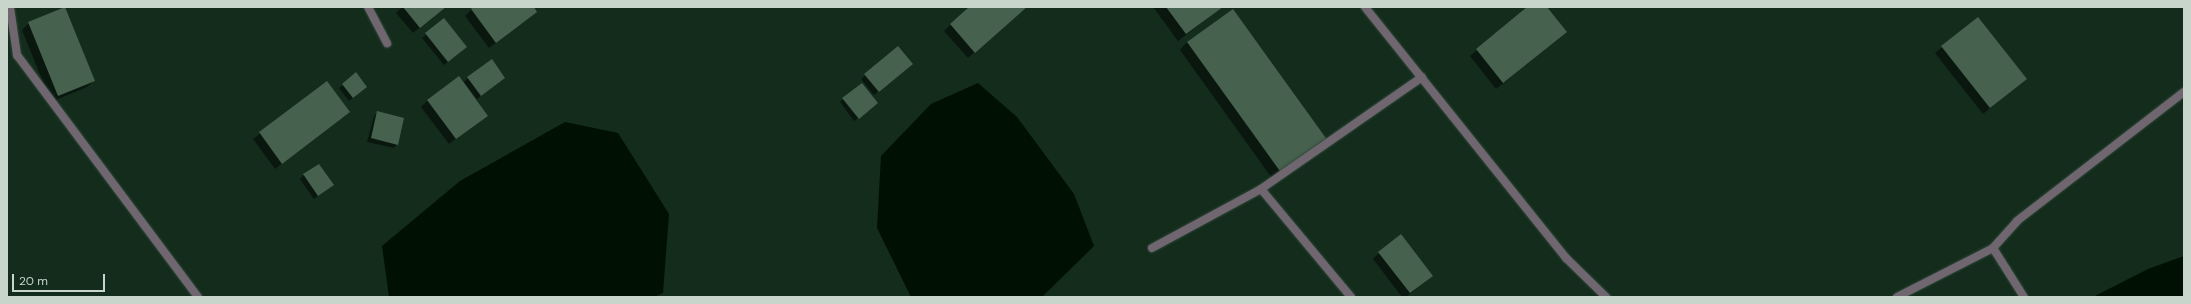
<!DOCTYPE html>
<style>
body{margin:0}
#map{position:relative;width:2191px;height:304px;overflow:hidden;background:#132c1c;font-family:"DM Sans",sans-serif}
div>[style]{position:absolute}
[style*='--x']{left:calc(var(--x)*1px);top:calc(var(--y)*1px);width:calc(var(--w)*1px);rotate:calc(var(--a)*1deg)}
.water>*{inset:0;background:#001104}
.shadow>*{inset:0;background:#0007}
.building>*{inset:0;background:#46614e}
.roads{filter:drop-shadow(0 0 1px #304738) drop-shadow(0 0 1px #304738)}
.minor>*{height:8px;margin:-4px;padding:0 4px;transform-origin:4px;border-radius:4px;background:#706670}
span{translate:-50% -50%;white-space:nowrap;text-align:center;line-height:1.15;-webkit-text-stroke:4px #132c1c;paint-order:stroke}
.frame{position:absolute;inset:0;border:8px solid #c7d5cb;pointer-events:none}
.scale{position:absolute;left:12px;top:274px;width:93px;height:18px;box-sizing:border-box;border:2px solid #c7d5cb;border-top:0;padding-left:5px;font-size:12px;line-height:14px;white-space:nowrap;color:#c7d5cb;-webkit-text-stroke:3px #132c1c;paint-order:stroke}
</style>
<div id="map">
<div class="water">
<div style="clip-path:polygon(978px 83px,1017px 117px,1074px 194px,1094px 246px,1042px 297px,911px 297px,877px 228px,881px 156px,931px 104px)"></div>
<div style="clip-path:polygon(565px 122px,618px 133px,669px 214px,663px 293px,654px 297px,389px 297px,382px 246px,460px 181px)"></div>
<div style="clip-path:polygon(2184px 256px,2184px 297px,2093px 297px,2148px 269px)"></div>
</div>
<div class="shadow">
<div style="clip-path:polygon(402px 7px,446px 7px,413px 33px,396px 13px)"></div>
<div style="clip-path:polygon(474px 7px,532px 7px,536px 12px,489px 48px,465px 16px)"></div>
<div style="clip-path:polygon(970px 7px,1027px 7px,968px 58px,944px 31px)"></div>
<div style="clip-path:polygon(1153px 7px,1222px 7px,1178px 41px)"></div>
<div style="clip-path:polygon(1529px 7px,1546px 7px,1559px 38px,1496px 89px,1470px 56px)"></div>
<div style="clip-path:polygon(1978px 18px,2025px 79px,1983px 114px,1935px 53px)"></div>
<div style="clip-path:polygon(444px 20px,462px 51px,444px 65px,422px 38px)"></div>
<div style="clip-path:polygon(29px 23px,94px 81px,87px 87px,51px 102px,22px 30px)"></div>
<div style="clip-path:polygon(1187px 42px,1327px 141px,1274px 181px,1180px 50px)"></div>
<div style="clip-path:polygon(898px 48px,908px 67px,874px 95px,861px 79px)"></div>
<div style="clip-path:polygon(468px 78px,504px 78px,477px 99px,464px 82px)"></div>
<div style="clip-path:polygon(327px 82px,349px 112px,275px 169px,253px 139px)"></div>
<div style="clip-path:polygon(343px 85px,366px 87px,349px 101px,339px 88px)"></div>
<div style="clip-path:polygon(843px 99px,873px 107px,854px 121px,840px 102px)"></div>
<div style="clip-path:polygon(428px 100px,486px 115px,449px 144px,421px 107px)"></div>
<div style="clip-path:polygon(377px 113px,397px 144px,394px 148px,367px 142px,374px 116px)"></div>
<div style="clip-path:polygon(304px 175px,332px 185px,314px 199px,300px 179px)"></div>
<div style="clip-path:polygon(1379px 253px,1432px 276px,1406px 297px,1402px 297px,1373px 259px)"></div>
</div>
<div class="building">
<div style="clip-path:polygon(65px 7px,95px 81px,58px 96px,28px 22px)"></div>
<div style="clip-path:polygon(403px 7px,446px 7px,420px 28px)"></div>
<div style="clip-path:polygon(473px 7px,534px 7px,537px 12px,496px 43px,471px 9px)"></div>
<div style="clip-path:polygon(969px 7px,1027px 7px,975px 53px,950px 24px)"></div>
<div style="clip-path:polygon(1166px 7px,1223px 7px,1186px 34px)"></div>
<div style="clip-path:polygon(1527px 7px,1547px 7px,1567px 32px,1503px 83px,1476px 49px)"></div>
<div style="clip-path:polygon(1233px 9px,1328px 141px,1282px 174px,1187px 42px)"></div>
<div style="clip-path:polygon(1978px 17px,2027px 79px,1990px 108px,1941px 46px)"></div>
<div style="clip-path:polygon(444px 18px,467px 47px,448px 62px,425px 33px)"></div>
<div style="clip-path:polygon(898px 46px,913px 64px,879px 92px,864px 74px)"></div>
<div style="clip-path:polygon(492px 59px,505px 78px,481px 96px,467px 77px)"></div>
<div style="clip-path:polygon(356px 72px,367px 87px,353px 98px,342px 84px)"></div>
<div style="clip-path:polygon(459px 76px,488px 116px,456px 139px,427px 100px)"></div>
<div style="clip-path:polygon(327px 81px,350px 112px,282px 164px,259px 132px)"></div>
<div style="clip-path:polygon(862px 83px,878px 103px,859px 119px,842px 98px)"></div>
<div style="clip-path:polygon(377px 111px,404px 118px,398px 145px,371px 138px)"></div>
<div style="clip-path:polygon(319px 164px,334px 185px,318px 196px,303px 174px)"></div>
<div style="clip-path:polygon(1401px 234px,1433px 276px,1410px 293px,1378px 252px)"></div>
</div>
<div class="roads">
<div class="minor">
<div style="--x:10;--y:7;--w:49;--a:81.7"></div>
<div style="--x:17;--y:55;--w:302;--a:53.2"></div>
<div style="--x:368;--y:7;--w:41;--a:62.2"></div>
<div style="--x:1365;--y:7;--w:322;--a:51.3"></div>
<div style="--x:1566;--y:258;--w:56;--a:44.3"></div>
<div style="--x:1261;--y:189;--w:141;--a:50.2"></div>
<div style="--x:1152;--y:248;--w:124;--a:-28.4"></div>
<div style="--x:1261;--y:189;--w:196;--a:-34.8"></div>
<div style="--x:1993;--y:248;--w:58;--a:57.7"></div>
<div style="--x:1897;--y:297;--w:108;--a:-27"></div>
<div style="--x:1993;--y:248;--w:36;--a:-48"></div>
<div style="--x:2017;--y:221;--w:211;--a:-37.7"></div>
</div>
</div>
<div class="frame"></div>
<div class="scale">20 m</div>
</div>
